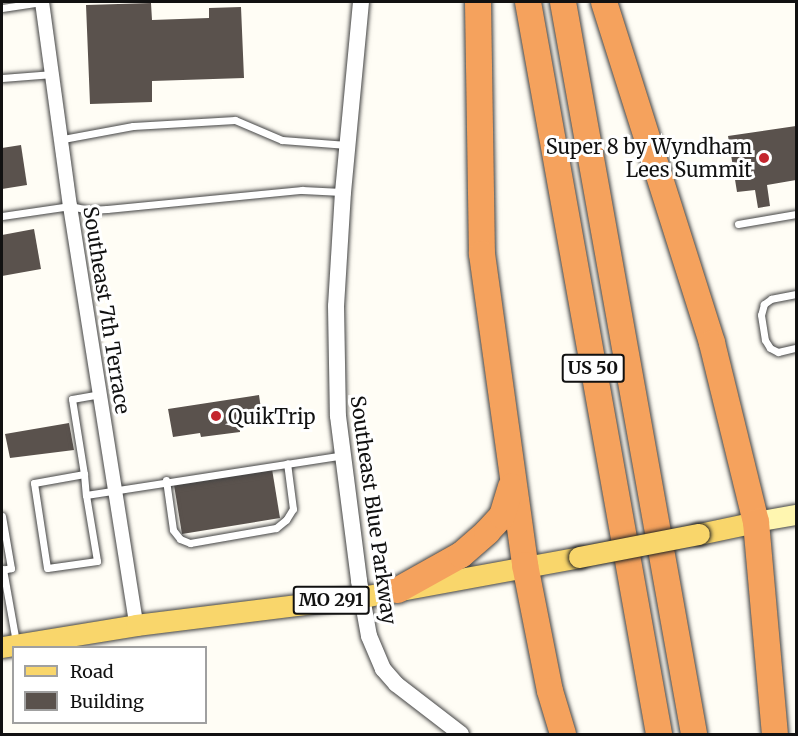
<!DOCTYPE html>
<style>
body{margin:0}
#map{position:relative;width:798px;height:736px;overflow:hidden;background:#fffdf5;font-family:Merriweather,serif}
div>[style]{position:absolute}
[style*='--x']{left:calc(var(--x)*1px);top:calc(var(--y)*1px);width:calc(var(--w)*1px);rotate:calc(var(--a)*1deg)}
.building>*{inset:0;background:#5a524d}
.roads{filter:drop-shadow(0 0 2px #444) drop-shadow(0 0 2px #444)}
.service>*{height:7px;margin:-3.5px;padding:0 3.5px;transform-origin:3.5px;border-radius:3.5px;background:#fff}
.minor>*{height:14px;margin:-7px;padding:0 7px;transform-origin:7px;border-radius:7px;background:#fff}
.tertiary>*{height:16px;margin:-8px;padding:0 8px;transform-origin:8px;border-radius:8px;background:#fff}
.secondary>*{height:20px;margin:-10px;padding:0 10px;transform-origin:10px;border-radius:10px;background:#fff6b0}
.primary>*{height:21px;margin:-10.5px;padding:0 10.5px;transform-origin:10.5px;border-radius:10.5px;background:#f9d66b}
.motorway>*{height:26px;margin:-13px;padding:0 13px;transform-origin:13px;border-radius:13px;background:#f5a25d}
.bridges{filter:drop-shadow(0 0 2px #222) drop-shadow(0 0 2px #222)}
.primary-bridge>*{height:21px;margin:-10.5px;padding:0 10.5px;transform-origin:10.5px;border-radius:10.5px;background:#f9d66b}
.dots>*{width:16px;height:16px;translate:-50% -50%;box-sizing:border-box;border:3px solid #fff;border-radius:50%}
span{translate:-50% -50%;white-space:nowrap;text-align:center;line-height:1.15;-webkit-text-stroke:6px #fff;paint-order:stroke}
.shield-label span{padding:2px 4px;background:#fff;border:2px solid;border-radius:4px;-webkit-text-stroke-width:0}
.shield-label{font-size:18px;color:#111;font-weight:700}
.poi-label{font-size:20px;color:#111}
.right{translate:-100% -50%;text-align:right}
.left{translate:0 -50%;text-align:left}
.street-label{font-size:20px;color:#111}
.frame{position:absolute;inset:0;border:3px solid #111;pointer-events:none}
.legend{position:absolute;left:12px;top:646px;width:195px;height:78px;box-sizing:border-box;background:#fff;border:2px solid #a0a0a0;margin:0;padding:8px 10px;list-style:none;font-size:18px;color:#111}
.legend li{display:flex;align-items:center;gap:12px;height:30px}
.legend b{width:30px;border:2px solid #a0a0a0}
</style>
<div id="map">
<div class="building">
<div style="clip-path:polygon(151px 3px,152px 20px,209px 18px,209px 8px,241px 7px,244px 78px,152px 81px,152px 102px,90px 104px,86px 5px)"></div>
<div style="clip-path:polygon(796px 126px,796px 180px,767px 185px,770px 206px,758px 208px,755px 190px,737px 192px,728px 136px)"></div>
<div style="clip-path:polygon(21px 145px,27px 185px,2px 189px,2px 148px)"></div>
<div style="clip-path:polygon(34px 229px,41px 269px,2px 276px,2px 235px)"></div>
<div style="clip-path:polygon(259px 395px,263px 423px,240px 426px,240px 432px,201px 437px,200px 433px,173px 437px,168px 409px)"></div>
<div style="clip-path:polygon(69px 423px,74px 450px,10px 458px,5px 434px)"></div>
<div style="clip-path:polygon(272px 469px,280px 518px,182px 534px,174px 485px)"></div>
</div>
<div class="roads">
<div class="service">
<div style="--x:2;--y:8;--w:40;--a:-8.5"></div>
<div style="--x:2;--y:78;--w:51;--a:-4.5"></div>
<div style="--x:63;--y:139;--w:71;--a:-10.5"></div>
<div style="--x:133;--y:126;--w:102;--a:-3.4"></div>
<div style="--x:235;--y:120;--w:51;--a:23.1"></div>
<div style="--x:282;--y:140;--w:65;--a:4.4"></div>
<div style="--x:2;--y:216;--w:69;--a:-8.4"></div>
<div style="--x:70;--y:206;--w:19;--a:12"></div>
<div style="--x:89;--y:210;--w:18;--a:-3"></div>
<div style="--x:107;--y:209;--w:196;--a:-5.6"></div>
<div style="--x:302;--y:190;--w:40;--a:2.9"></div>
<div style="--x:738;--y:224;--w:59;--a:-9.8"></div>
<div style="--x:796;--y:294;--w:25;--a:169"></div>
<div style="--x:771;--y:299;--w:9;--a:144"></div>
<div style="--x:764;--y:304;--w:11;--a:105"></div>
<div style="--x:761;--y:315;--w:25;--a:81"></div>
<div style="--x:765;--y:340;--w:9;--a:58"></div>
<div style="--x:770;--y:348;--w:9;--a:27"></div>
<div style="--x:778;--y:352;--w:18;--a:-13"></div>
<div style="--x:84;--y:474;--w:76;--a:-99.1"></div>
<div style="--x:72;--y:399;--w:29;--a:-10"></div>
<div style="--x:166;--y:480;--w:50;--a:82"></div>
<div style="--x:173;--y:530;--w:11;--a:52"></div>
<div style="--x:180;--y:539;--w:11;--a:22"></div>
<div style="--x:190;--y:543;--w:87;--a:-9.9"></div>
<div style="--x:276;--y:528;--w:13;--a:-39"></div>
<div style="--x:286;--y:520;--w:13;--a:-58"></div>
<div style="--x:293;--y:509;--w:46;--a:-97.4"></div>
<div style="--x:86;--y:495;--w:67;--a:80.5"></div>
<div style="--x:97;--y:561;--w:50;--a:172"></div>
<div style="--x:47;--y:568;--w:86;--a:-98.7"></div>
<div style="--x:34;--y:483;--w:51;--a:-10.2"></div>
<div style="--x:84;--y:474;--w:21;--a:85"></div>
<div style="--x:86;--y:495;--w:260;--a:-8.8"></div>
<div style="--x:2;--y:516;--w:53;--a:80.2"></div>
<div style="--x:11;--y:568;--w:9;--a:167"></div>
<div style="--x:3;--y:569;--w:74;--a:79.9"></div>
</div>
<div class="minor">
<div style="--x:42;--y:2;--w:206;--a:82.2"></div>
<div style="--x:70;--y:206;--w:424;--a:81"></div>
</div>
<div class="tertiary">
<div style="--x:361;--y:2;--w:191;--a:95.4"></div>
<div style="--x:343;--y:192;--w:114;--a:93.5"></div>
<div style="--x:336;--y:306;--w:110;--a:89"></div>
<div style="--x:338;--y:416;--w:166;--a:82.7"></div>
<div style="--x:359;--y:581;--w:56;--a:79.7"></div>
<div style="--x:369;--y:636;--w:36;--a:67"></div>
<div style="--x:383;--y:669;--w:20;--a:49"></div>
<div style="--x:396;--y:684;--w:82;--a:37.6"></div>
</div>
<div class="secondary">
<div style="--x:756;--y:522;--w:41;--a:-9.9"></div>
</div>
<div class="primary">
<div style="--x:699;--y:534;--w:58;--a:-11.9"></div>
<div style="--x:2;--y:647;--w:136;--a:-9.3"></div>
<div style="--x:136;--y:625;--w:228;--a:-7.1"></div>
<div style="--x:362;--y:597;--w:221;--a:-10.4"></div>
</div>
<div class="motorway">
<div style="--x:478;--y:2;--w:252;--a:89.1"></div>
<div style="--x:482;--y:254;--w:314;--a:82.1"></div>
<div style="--x:525;--y:565;--w:128;--a:78.8"></div>
<div style="--x:550;--y:691;--w:45;--a:73.2"></div>
<div style="--x:528;--y:2;--w:744;--a:79.85"></div>
<div style="--x:563;--y:2;--w:744;--a:79.85"></div>
<div style="--x:604;--y:2;--w:358;--a:72.4"></div>
<div style="--x:712;--y:343;--w:184;--a:76.2"></div>
<div style="--x:756;--y:522;--w:213;--a:84.9"></div>
<div style="--x:398;--y:590;--w:72;--a:-29.1"></div>
<div style="--x:461;--y:555;--w:35;--a:-41"></div>
<div style="--x:487;--y:532;--w:22;--a:-47"></div>
<div style="--x:502;--y:516;--w:31;--a:-73"></div>
</div>
</div>
<div class="bridges">
<div class="primary-bridge">
<div style="--x:579;--y:557;--w:122;--a:-10.9"></div>
</div>
</div>
<div class="dots">
<div style="left:764px;top:158px;background:#c4262e"></div>
<div style="left:216px;top:416px;background:#c4262e"></div>
</div>
<div class="shield-label">
<span style="left:593px;top:368px">US 50</span>
<span style="left:331px;top:600px">MO 291</span>
</div>
<div class="poi-label">
<span class="right" style="left:752px;top:158px">Super 8 by Wyndham<br>Lees Summit</span>
<span class="left" style="left:228px;top:416px">QuikTrip</span>
</div>
<div class="street-label">
<span style="left:107px;top:310px;rotate:81deg">Southeast 7th Terrace</span>
<span style="left:374px;top:510px;rotate:82deg">Southeast Blue Parkway</span>
</div>
<div class="frame"></div>
<ul class="legend">
<li><b style="height:8px;background:#f9d66b"></b>Road</li>
<li><b style="height:16px;background:#5a524d"></b>Building</li>
</ul>
</div>
